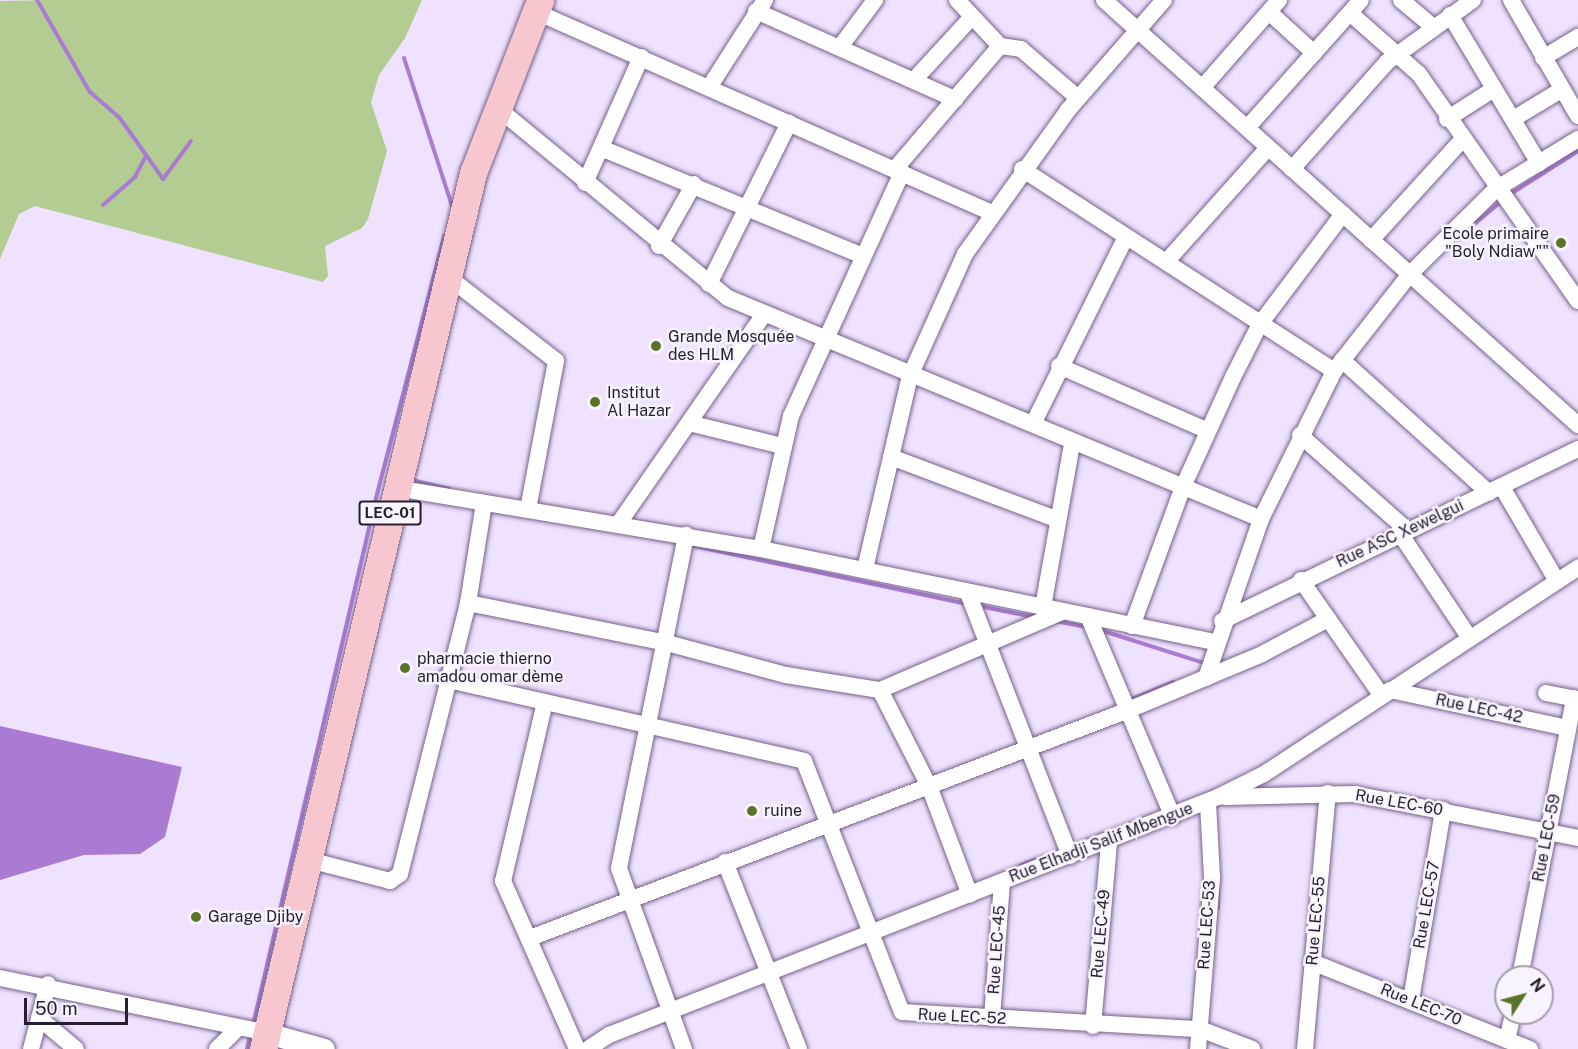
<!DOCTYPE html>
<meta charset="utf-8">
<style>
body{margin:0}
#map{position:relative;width:1578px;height:1049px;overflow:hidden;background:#efe2fe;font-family:"Public Sans",sans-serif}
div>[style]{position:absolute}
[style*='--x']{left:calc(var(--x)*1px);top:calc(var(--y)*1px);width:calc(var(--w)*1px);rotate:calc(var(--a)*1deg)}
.green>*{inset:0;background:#b3cc91}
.water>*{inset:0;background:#a97bd3}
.stream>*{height:4px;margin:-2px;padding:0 2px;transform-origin:2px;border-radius:2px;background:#a97bd3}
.roads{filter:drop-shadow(0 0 2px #75618a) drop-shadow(0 0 2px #75618a)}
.minor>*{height:16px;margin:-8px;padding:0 8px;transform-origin:8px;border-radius:8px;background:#fff}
.tertiary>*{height:21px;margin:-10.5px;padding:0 10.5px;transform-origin:10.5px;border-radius:10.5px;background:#fff}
.trunk>*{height:27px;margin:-13.5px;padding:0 13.5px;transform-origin:13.5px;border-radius:13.5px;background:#f8c6cf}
.dots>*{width:16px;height:16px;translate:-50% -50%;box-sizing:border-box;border:3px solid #f8f3fd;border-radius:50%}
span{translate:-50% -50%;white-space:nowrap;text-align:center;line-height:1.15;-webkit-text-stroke:5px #f8f3fd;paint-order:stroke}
.shield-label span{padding:2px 4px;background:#f8f3fd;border:2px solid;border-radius:4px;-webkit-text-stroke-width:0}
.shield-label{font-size:15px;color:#271e30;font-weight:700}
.poi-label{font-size:16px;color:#271e30}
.right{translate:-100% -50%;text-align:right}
.left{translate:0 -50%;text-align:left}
.street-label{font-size:16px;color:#271e30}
.north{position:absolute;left:1494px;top:965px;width:60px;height:60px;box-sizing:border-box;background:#f8f3fd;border:2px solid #a49eab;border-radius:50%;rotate:54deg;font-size:16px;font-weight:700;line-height:24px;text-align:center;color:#271e30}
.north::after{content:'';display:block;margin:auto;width:21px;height:27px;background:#587428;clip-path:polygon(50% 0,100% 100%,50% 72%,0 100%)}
.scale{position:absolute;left:24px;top:998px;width:104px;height:27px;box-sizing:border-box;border:3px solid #271e30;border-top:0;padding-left:8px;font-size:18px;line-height:21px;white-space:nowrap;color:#271e30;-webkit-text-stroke:4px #f8f3fd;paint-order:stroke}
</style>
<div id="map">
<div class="green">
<div style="clip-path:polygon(49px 0,422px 0,405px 38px,379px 75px,371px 102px,387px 151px,368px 219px,362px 228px,325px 246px,328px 276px,323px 282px,35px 206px,19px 214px,0 259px,0 1px)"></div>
</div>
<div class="water">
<div style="clip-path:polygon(0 726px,182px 767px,165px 837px,140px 854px,84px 855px,0 880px)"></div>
</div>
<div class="stream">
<div style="--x:37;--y:0;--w:106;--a:60.1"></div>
<div style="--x:90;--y:92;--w:38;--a:41"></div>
<div style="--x:119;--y:117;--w:76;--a:54.6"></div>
<div style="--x:163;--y:179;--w:47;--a:-53.6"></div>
<div style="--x:404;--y:58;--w:156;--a:72"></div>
<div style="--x:1509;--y:195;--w:82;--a:-32.5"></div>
<div style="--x:103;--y:205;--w:43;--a:-41.2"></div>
<div style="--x:135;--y:177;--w:22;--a:-63"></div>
<div style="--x:1460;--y:236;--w:56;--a:-39.9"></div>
<div style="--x:411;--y:480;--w:40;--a:13"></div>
<div style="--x:694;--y:546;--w:278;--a:12"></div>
<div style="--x:979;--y:606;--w:55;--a:11.5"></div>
<div style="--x:1055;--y:621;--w:32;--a:11"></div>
<div style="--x:1100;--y:630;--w:112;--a:17.6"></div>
<div style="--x:1127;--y:701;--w:50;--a:-22.4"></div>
<div style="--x:1021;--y:865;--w:22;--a:-21"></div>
<div style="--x:1218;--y:908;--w:22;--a:-90"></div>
<div style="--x:253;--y:1025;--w:545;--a:-76.86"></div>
<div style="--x:377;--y:494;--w:267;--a:-75.4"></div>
<div style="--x:247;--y:1049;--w:14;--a:-78"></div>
</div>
<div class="roads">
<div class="minor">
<div style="--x:957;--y:0;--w:63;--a:46.9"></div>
<div style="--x:1000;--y:46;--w:21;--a:8"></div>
<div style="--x:1021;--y:49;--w:75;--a:40.7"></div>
<div style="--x:1104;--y:0;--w:637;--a:41.88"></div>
<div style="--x:1401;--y:0;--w:40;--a:40"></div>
<div style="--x:1511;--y:0;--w:134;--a:60"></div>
<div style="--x:534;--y:11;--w:500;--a:23.8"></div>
<div style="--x:756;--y:11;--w:218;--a:23.9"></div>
<div style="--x:1269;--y:12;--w:61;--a:42.3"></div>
<div style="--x:1350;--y:13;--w:92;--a:41.5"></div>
<div style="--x:1419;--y:74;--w:277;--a:55"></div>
<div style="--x:1450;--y:15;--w:173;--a:59"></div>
<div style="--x:840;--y:47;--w:59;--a:-53.3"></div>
<div style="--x:1543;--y:58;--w:41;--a:-31"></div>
<div style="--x:914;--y:80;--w:86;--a:-47.4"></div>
<div style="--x:710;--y:86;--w:102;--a:-57.4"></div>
<div style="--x:1202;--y:88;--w:117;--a:-48.8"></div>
<div style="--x:495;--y:106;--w:302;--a:39.5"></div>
<div style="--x:728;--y:298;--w:577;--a:22.52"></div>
<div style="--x:1447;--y:119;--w:56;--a:-32.6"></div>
<div style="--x:1513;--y:119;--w:56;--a:-31.1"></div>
<div style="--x:1247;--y:128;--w:171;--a:-48.3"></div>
<div style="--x:601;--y:148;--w:283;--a:22.4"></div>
<div style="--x:895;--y:169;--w:162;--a:-49.5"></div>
<div style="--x:1022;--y:169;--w:372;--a:32.9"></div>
<div style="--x:1292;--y:169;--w:143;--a:-48.4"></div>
<div style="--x:1387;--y:62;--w:106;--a:-35.8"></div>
<div style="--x:585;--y:183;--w:138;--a:-66"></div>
<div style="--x:1371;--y:240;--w:134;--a:-47.7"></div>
<div style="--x:659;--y:246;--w:71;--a:-60.6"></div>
<div style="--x:1166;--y:262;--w:153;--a:-48.2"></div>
<div style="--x:447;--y:276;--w:138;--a:37.9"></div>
<div style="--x:556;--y:361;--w:151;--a:100.7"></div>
<div style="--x:709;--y:284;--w:180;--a:-63.6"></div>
<div style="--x:1342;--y:360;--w:198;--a:42.1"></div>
<div style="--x:1059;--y:366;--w:160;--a:23.5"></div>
<div style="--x:1034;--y:422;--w:207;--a:-63.6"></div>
<div style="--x:689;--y:423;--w:96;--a:13.9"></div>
<div style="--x:1300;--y:435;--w:142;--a:41.6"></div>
<div style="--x:891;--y:457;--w:176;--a:20.6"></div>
<div style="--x:1502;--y:487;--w:109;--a:59.7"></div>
<div style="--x:396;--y:488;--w:370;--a:9.5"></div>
<div style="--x:761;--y:549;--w:463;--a:11.6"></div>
<div style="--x:619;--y:523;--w:251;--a:-55.2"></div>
<div style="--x:1399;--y:532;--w:126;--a:56.3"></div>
<div style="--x:761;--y:549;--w:136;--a:-77.3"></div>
<div style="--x:791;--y:416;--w:268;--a:-65.5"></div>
<div style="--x:865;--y:569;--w:198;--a:-76.9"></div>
<div style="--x:910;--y:376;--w:134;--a:-65.7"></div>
<div style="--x:965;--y:254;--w:177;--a:-54.4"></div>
<div style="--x:1068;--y:110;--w:146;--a:-48.9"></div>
<div style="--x:1301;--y:580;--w:141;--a:55.1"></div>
<div style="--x:968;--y:593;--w:282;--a:68.8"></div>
<div style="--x:468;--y:603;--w:203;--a:11.4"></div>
<div style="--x:667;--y:643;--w:123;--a:15.1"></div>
<div style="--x:786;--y:675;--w:95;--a:9.1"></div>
<div style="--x:880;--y:690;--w:200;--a:-23.2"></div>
<div style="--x:1043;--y:607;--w:166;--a:-79.9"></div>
<div style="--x:1088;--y:616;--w:218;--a:67.1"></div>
<div style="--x:1222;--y:621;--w:395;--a:-25.8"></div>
<div style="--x:1132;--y:626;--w:146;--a:-69.9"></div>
<div style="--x:1182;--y:489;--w:123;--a:-65.5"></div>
<div style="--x:1233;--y:377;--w:59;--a:-63"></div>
<div style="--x:1260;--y:324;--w:138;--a:-53"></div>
<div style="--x:1206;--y:678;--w:168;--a:-70.9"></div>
<div style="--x:1261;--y:519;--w:165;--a:-63.7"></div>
<div style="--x:1334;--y:371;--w:123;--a:-51.9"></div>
<div style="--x:1410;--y:274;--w:121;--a:-44.7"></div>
<div style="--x:1496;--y:189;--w:96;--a:-31.4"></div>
<div style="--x:444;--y:679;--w:369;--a:12.8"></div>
<div style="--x:804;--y:761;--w:269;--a:68.7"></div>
<div style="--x:902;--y:1012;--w:298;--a:3.3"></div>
<div style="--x:1200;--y:1029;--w:56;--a:21"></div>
<div style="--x:880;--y:690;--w:108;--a:63"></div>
<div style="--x:929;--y:786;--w:116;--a:69.4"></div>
<div style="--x:1390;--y:690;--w:182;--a:12.1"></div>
<div style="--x:1546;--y:693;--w:33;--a:11"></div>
<div style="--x:545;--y:702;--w:184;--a:103.2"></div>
<div style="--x:503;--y:881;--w:184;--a:66.2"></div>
<div style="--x:1225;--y:797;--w:129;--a:-1.3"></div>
<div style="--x:1354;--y:794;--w:228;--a:11.1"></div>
<div style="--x:309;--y:860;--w:84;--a:14.5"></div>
<div style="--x:390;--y:881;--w:12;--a:-35"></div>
<div style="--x:400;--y:874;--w:279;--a:-75.9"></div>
<div style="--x:468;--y:603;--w:101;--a:-80.9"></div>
<div style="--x:725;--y:862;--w:201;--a:68.4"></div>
<div style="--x:530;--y:938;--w:638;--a:-20.85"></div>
<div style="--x:1126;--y:711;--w:147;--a:-22.7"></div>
<div style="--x:1262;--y:654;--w:75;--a:-27.9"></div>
<div style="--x:1312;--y:962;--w:235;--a:21.8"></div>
<div style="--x:1520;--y:977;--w:284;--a:-79"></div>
<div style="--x:0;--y:978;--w:273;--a:11.6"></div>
<div style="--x:1411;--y:1000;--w:193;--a:-80.4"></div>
<div style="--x:39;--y:1018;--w:48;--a:40"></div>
<div style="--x:992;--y:1018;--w:136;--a:-85.8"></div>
<div style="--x:1093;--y:1026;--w:185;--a:-85"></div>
<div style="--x:1507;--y:1040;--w:28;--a:-77"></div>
<div style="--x:31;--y:1049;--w:67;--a:-75.3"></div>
<div style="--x:217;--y:1049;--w:28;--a:-45"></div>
<div style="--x:588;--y:1049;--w:25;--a:-34"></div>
<div style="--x:609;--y:1035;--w:654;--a:-21.35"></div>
<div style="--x:1218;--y:797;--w:51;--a:-26.6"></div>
<div style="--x:1264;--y:774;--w:376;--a:-33.3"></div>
<div style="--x:684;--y:1049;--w:192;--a:-109.8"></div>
<div style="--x:619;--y:868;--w:340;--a:-78.6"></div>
<div style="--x:1198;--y:1049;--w:173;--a:-85.3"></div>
<div style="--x:1212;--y:877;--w:75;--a:-93.1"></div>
<div style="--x:1305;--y:1049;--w:257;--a:-84.9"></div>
</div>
<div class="tertiary">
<div style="--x:267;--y:1033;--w:59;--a:15.7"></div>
</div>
<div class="trunk">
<div style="--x:263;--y:1049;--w:901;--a:-76.52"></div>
<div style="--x:473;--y:173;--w:186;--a:-68.8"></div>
</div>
</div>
<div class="dots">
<div style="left:1561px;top:243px;background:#587428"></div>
<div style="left:656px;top:346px;background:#587428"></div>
<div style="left:595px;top:402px;background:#587428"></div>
<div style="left:405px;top:668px;background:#587428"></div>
<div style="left:752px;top:811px;background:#587428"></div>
<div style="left:196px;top:917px;background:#587428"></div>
</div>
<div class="shield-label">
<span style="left:390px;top:513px">LEC-01</span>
</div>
<div class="poi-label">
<span class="right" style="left:1549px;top:243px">Ecole primaire<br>"Boly Ndiaw""</span>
<span class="left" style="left:668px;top:346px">Grande Mosquée<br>des HLM</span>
<span class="left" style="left:607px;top:402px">Institut<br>Al Hazar</span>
<span class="left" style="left:417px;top:668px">pharmacie thierno<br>amadou omar dème</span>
<span class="left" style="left:764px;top:811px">ruine</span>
<span class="left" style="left:208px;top:917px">Garage Djiby</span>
</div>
<div class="street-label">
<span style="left:1400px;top:534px;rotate:-25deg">Rue ASC Xewelgui</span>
<span style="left:1479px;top:709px;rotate:12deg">Rue LEC-42</span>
<span style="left:1399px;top:803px;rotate:10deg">Rue LEC-60</span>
<span style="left:1547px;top:838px;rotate:-79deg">Rue LEC-59</span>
<span style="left:1101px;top:843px;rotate:-21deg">Rue Elhadji Salif Mbengue</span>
<span style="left:1427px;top:905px;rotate:-80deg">Rue LEC-57</span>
<span style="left:1316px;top:921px;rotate:-85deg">Rue LEC-55</span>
<span style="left:1207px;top:925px;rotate:-86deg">Rue LEC-53</span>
<span style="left:1101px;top:934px;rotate:-85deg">Rue LEC-49</span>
<span style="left:997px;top:950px;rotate:-86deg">Rue LEC-45</span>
<span style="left:1421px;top:1005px;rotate:22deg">Rue LEC-70</span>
<span style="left:962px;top:1017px;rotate:3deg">Rue LEC-52</span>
</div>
<div class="north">N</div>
<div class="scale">50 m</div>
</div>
